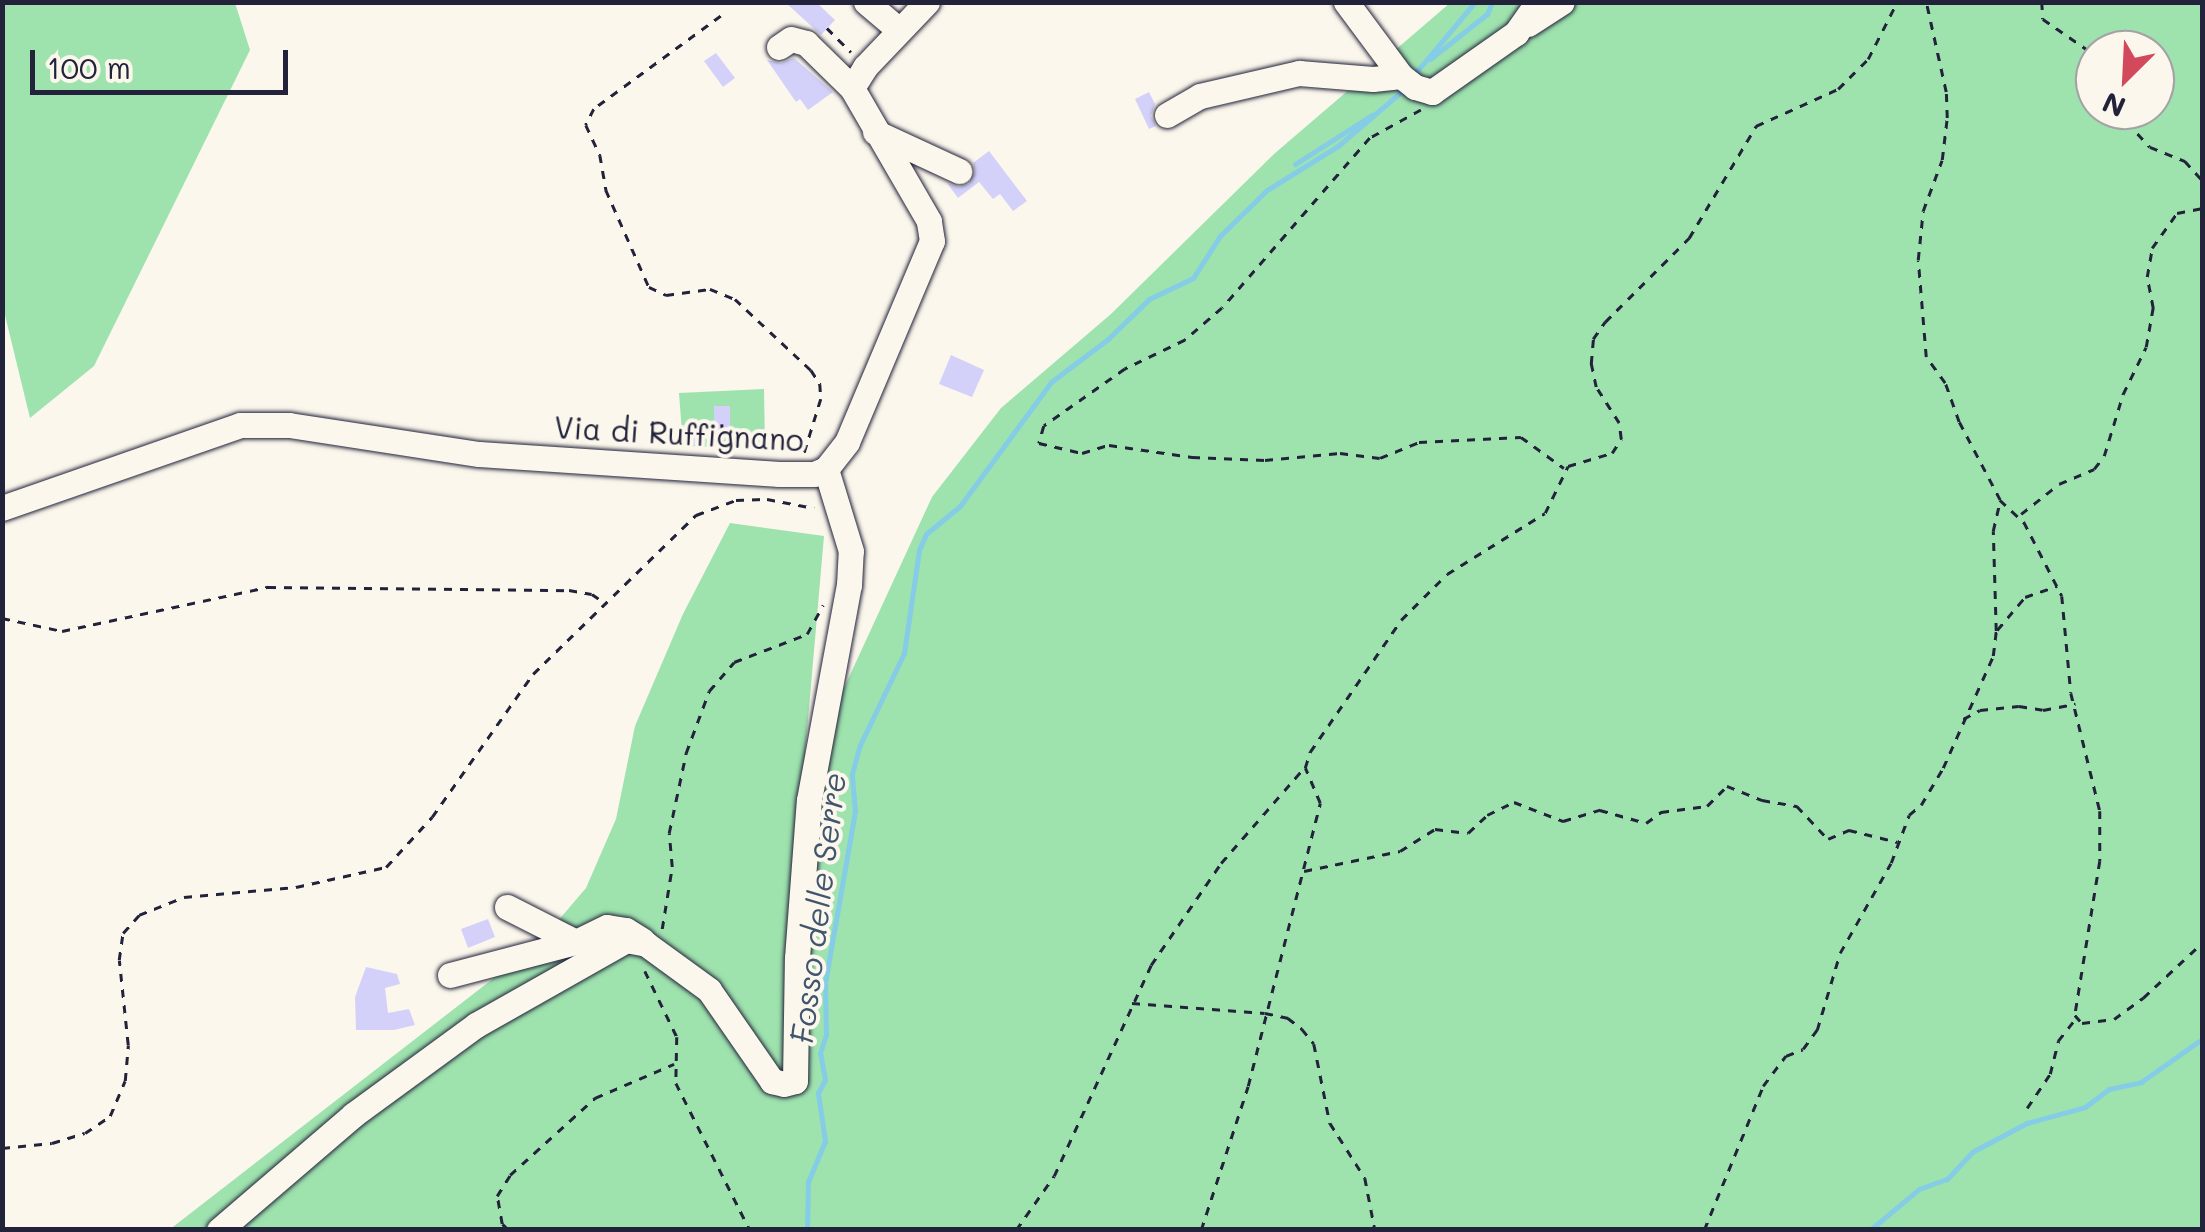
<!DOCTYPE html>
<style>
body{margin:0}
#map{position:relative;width:2205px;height:1232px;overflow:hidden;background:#fbf7ec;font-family:Mali,sans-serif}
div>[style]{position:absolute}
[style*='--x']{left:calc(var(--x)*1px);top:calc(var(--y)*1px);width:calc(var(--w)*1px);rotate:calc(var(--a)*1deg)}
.green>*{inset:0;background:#9ee2ae}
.stream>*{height:5px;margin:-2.5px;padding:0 2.5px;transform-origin:2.5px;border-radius:2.5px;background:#85cce6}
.building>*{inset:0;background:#d3d1fa}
.path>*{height:2.5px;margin-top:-1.25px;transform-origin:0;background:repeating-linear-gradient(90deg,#22223b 0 8px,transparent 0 16px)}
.roads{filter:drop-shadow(0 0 2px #22223b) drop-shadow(0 0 2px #22223b)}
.minor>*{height:25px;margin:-12.5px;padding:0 12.5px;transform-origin:12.5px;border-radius:12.5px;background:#fbf7ec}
span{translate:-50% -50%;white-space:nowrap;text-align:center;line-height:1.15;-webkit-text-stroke:8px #fbf7ec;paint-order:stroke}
.street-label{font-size:30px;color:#22223b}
.water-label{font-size:32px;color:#40556e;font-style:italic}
.frame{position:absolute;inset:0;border:5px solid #22223b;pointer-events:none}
.north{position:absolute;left:2075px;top:30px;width:100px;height:100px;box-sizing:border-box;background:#fbf7ec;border:2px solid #a4a2a5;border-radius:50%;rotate:204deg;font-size:28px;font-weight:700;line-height:40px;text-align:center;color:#22223b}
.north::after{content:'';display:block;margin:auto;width:35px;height:45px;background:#d1495b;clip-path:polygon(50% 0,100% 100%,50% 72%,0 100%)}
.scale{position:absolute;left:30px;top:50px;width:258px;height:45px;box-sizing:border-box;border:5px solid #22223b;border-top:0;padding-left:12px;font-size:30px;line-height:35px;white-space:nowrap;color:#22223b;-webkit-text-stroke:8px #fbf7ec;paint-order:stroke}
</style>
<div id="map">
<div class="green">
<div style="clip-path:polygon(2px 3px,235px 3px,250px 50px,94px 366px,30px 418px,3px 307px)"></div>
<div style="clip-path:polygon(evenodd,1450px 3px,2202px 3px,2202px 1229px,169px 1230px,539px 943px,586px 888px,616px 819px,635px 726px,683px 614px,730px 523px,824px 536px,803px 777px,932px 497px,1001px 408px,1111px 314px,1274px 154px,1450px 3px,2095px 50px,2155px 50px,2155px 110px,2095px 110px,2095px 50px)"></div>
<div style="clip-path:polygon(764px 389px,765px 448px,683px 446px,679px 393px)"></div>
</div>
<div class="stream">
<div style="--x:1430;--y:59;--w:73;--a:-38.3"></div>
<div style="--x:1487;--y:14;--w:13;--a:-67"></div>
<div style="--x:1412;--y:77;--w:98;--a:-50"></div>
<div style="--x:1295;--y:164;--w:91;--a:-32.5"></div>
<div style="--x:807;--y:1230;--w:48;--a:-88.8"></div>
<div style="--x:808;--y:1182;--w:44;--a:-67.5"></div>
<div style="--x:825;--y:1141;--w:49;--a:-98.3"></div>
<div style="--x:818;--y:1093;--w:15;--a:-62"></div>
<div style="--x:825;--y:1080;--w:27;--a:-100"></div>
<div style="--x:820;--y:1053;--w:20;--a:-72"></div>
<div style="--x:826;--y:1034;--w:51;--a:-91.1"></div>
<div style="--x:825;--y:983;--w:175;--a:-80.1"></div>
<div style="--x:855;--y:811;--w:37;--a:-95"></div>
<div style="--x:852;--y:774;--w:30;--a:-75"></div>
<div style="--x:860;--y:745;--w:102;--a:-64.4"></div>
<div style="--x:904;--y:653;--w:104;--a:-81.7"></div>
<div style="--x:919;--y:550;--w:17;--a:-66"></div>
<div style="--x:926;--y:534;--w:44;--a:-39.5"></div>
<div style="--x:960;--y:506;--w:154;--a:-53.7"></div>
<div style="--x:1051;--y:382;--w:71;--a:-37"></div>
<div style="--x:1108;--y:339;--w:57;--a:-44.3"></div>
<div style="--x:1149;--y:299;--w:49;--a:-25.5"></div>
<div style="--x:1193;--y:278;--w:50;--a:-57.3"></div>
<div style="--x:1220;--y:236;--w:66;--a:-44.4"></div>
<div style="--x:1267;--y:190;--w:84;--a:-31.8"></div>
<div style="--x:1338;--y:146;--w:86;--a:-40.7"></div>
<div style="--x:1870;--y:1230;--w:64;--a:-39.9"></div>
<div style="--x:1919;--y:1189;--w:30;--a:-20"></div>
<div style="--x:1947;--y:1179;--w:37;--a:-47"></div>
<div style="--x:1972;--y:1152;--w:62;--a:-27.8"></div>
<div style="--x:2027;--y:1123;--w:60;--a:-15.4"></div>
<div style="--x:2085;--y:1107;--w:30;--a:-37"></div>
<div style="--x:2109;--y:1089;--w:33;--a:-12"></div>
<div style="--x:2141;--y:1082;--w:75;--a:-35.2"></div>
</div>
<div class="building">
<div style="clip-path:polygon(785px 2px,816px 2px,835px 20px,821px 35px)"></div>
<div style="clip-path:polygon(716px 53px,735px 78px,723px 87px,704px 61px)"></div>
<div style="clip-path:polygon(794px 58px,833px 92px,808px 110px,800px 99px,796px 102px,767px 60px,781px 63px)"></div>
<div style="clip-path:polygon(1149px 92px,1155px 104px,1151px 116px,1156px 126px,1149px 129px,1135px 99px)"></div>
<div style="clip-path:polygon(989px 151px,1027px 201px,1013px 211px,1000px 194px,993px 199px,979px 182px,958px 198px,947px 183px,959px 187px,969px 184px,975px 171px,973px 163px)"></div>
<div style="clip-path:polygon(951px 355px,984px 370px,972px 397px,939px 384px)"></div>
<div style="clip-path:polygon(714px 406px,730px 406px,730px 432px,714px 432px)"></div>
<div style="clip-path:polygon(689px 422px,705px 423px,704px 446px,688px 445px)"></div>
<div style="clip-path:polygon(488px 919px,495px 937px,468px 948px,461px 929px)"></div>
<div style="clip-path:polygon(366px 967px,397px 974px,400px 984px,385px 988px,388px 1013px,409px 1009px,415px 1025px,394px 1030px,356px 1030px,355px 997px)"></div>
</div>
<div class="path">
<div style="--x:2042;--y:2;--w:17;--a:87"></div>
<div style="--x:2043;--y:19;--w:63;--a:34.7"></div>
<div style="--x:721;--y:16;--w:157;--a:143.8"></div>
<div style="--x:594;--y:109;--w:18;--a:117"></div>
<div style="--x:586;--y:125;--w:33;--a:65"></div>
<div style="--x:600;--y:155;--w:36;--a:80"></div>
<div style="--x:606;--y:190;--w:106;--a:66.1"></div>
<div style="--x:649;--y:287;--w:19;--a:25"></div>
<div style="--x:666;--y:295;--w:44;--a:-7.8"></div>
<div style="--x:710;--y:289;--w:27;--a:22"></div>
<div style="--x:735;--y:299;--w:104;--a:43.1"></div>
<div style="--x:811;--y:370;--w:17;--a:57"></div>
<div style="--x:820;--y:384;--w:15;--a:86"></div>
<div style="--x:821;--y:399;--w:58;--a:107.2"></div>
<div style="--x:827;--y:28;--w:34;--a:45"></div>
<div style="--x:1421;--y:110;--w:58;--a:151.2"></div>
<div style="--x:1370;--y:138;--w:225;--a:131"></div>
<div style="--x:1222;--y:308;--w:49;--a:139.1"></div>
<div style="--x:1185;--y:340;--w:67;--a:154.2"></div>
<div style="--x:1125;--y:369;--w:99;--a:144.9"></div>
<div style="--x:1044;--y:426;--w:18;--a:106"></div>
<div style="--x:1039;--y:443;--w:44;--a:13.1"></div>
<div style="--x:1082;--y:453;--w:28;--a:-17"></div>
<div style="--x:1109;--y:445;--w:84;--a:8.2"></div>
<div style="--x:1192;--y:457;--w:73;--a:2.4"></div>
<div style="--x:1265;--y:460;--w:75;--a:-5.3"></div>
<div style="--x:1340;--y:453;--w:40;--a:7.1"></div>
<div style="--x:1380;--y:458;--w:42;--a:-22.3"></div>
<div style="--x:1419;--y:442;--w:102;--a:-2.8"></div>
<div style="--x:1521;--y:437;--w:53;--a:35.8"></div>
<div style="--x:2116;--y:110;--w:50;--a:47.4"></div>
<div style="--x:2150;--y:147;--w:38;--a:22"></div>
<div style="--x:2185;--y:161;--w:25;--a:48"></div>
<div style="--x:722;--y:424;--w:24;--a:85"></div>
<div style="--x:2000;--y:500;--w:33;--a:43"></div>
<div style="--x:2024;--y:522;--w:83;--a:62.8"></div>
<div style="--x:2062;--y:596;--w:97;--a:84.7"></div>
<div style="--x:2071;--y:693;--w:122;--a:76.2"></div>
<div style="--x:2100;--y:811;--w:50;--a:90"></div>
<div style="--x:2100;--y:861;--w:156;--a:99.2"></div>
<div style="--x:2075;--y:1015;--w:11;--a:49"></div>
<div style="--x:2082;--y:1023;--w:32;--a:-7"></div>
<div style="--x:2114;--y:1019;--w:36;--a:-36"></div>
<div style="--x:2143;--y:998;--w:81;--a:-43"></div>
<div style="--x:2021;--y:514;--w:48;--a:-38.3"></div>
<div style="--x:2059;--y:484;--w:38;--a:-23"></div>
<div style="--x:2094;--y:469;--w:16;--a:-52"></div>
<div style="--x:2104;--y:456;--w:65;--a:-73"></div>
<div style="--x:2123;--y:394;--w:52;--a:-63.9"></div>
<div style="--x:2146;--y:347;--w:40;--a:-80"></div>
<div style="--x:2153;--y:308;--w:32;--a:-101"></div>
<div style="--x:2147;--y:277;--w:29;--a:-80"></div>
<div style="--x:2152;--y:248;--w:43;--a:-54.5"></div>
<div style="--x:2177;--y:213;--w:25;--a:-11"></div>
<div style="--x:2;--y:618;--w:61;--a:12.2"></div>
<div style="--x:62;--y:631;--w:211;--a:-12.1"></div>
<div style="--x:268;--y:587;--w:301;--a:0.6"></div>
<div style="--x:569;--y:590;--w:23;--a:10"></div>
<div style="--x:592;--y:594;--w:12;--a:35"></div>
<div style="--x:1997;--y:630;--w:43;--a:-49.7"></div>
<div style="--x:2025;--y:597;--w:34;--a:-19"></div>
<div style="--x:1963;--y:719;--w:19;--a:-28"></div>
<div style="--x:1980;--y:710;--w:39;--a:-6"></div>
<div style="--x:2019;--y:706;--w:24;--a:9"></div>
<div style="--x:2043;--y:710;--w:33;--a:-11"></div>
<div style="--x:1304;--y:871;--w:98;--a:-11.8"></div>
<div style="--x:1400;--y:851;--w:41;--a:-32.2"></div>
<div style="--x:1435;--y:829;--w:33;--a:7"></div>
<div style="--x:1468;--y:833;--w:26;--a:-43"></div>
<div style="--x:1487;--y:815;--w:30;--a:-26"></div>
<div style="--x:1514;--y:802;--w:53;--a:21.2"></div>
<div style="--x:1563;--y:821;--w:39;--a:-17"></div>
<div style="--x:1600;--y:810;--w:48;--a:15.8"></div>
<div style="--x:1646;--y:823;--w:19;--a:-36"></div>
<div style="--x:1661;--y:812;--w:46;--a:-7.4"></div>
<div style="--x:1707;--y:806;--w:28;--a:-45"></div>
<div style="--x:1727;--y:786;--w:38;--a:22"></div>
<div style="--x:1762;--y:800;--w:36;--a:10"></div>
<div style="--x:1797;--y:806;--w:45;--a:46.8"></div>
<div style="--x:1828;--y:839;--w:23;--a:-23"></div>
<div style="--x:1849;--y:830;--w:50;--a:13.8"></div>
<div style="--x:662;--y:929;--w:63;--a:-80.8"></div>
<div style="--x:672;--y:867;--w:34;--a:-95"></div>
<div style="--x:669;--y:833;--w:82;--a:-78"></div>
<div style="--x:686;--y:753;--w:66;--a:-69.6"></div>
<div style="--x:709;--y:691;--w:38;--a:-49"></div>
<div style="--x:734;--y:662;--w:78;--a:-21"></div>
<div style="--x:807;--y:634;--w:33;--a:-61"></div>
<div style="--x:645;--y:971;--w:73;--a:64.1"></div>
<div style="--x:677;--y:1037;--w:46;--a:91.2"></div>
<div style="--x:676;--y:1083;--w:165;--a:63.3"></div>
<div style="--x:1132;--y:1003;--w:133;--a:4.3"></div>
<div style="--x:1265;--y:1013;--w:24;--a:12"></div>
<div style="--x:1288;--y:1018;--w:18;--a:38"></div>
<div style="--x:1302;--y:1029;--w:19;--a:51"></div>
<div style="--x:1314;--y:1044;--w:81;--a:78.6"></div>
<div style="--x:1330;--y:1123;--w:65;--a:57.5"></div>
<div style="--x:1365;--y:1178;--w:53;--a:79.1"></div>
<div style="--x:2027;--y:1108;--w:41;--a:-55.9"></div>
<div style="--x:2050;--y:1074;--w:34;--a:-76"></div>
<div style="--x:2058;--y:1041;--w:29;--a:-52"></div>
<div style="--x:2;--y:1148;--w:50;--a:-5.7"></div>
<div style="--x:52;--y:1143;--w:34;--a:-17"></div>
<div style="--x:85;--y:1133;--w:30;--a:-34"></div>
<div style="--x:110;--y:1116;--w:38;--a:-67"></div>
<div style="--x:125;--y:1081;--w:36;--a:-85"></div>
<div style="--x:128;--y:1045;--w:85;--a:-96"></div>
<div style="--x:119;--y:960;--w:27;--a:-82"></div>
<div style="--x:123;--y:933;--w:24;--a:-48"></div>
<div style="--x:139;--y:915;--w:48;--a:-21.8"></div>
<div style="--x:184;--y:897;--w:112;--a:-5.1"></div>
<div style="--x:296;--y:887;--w:92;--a:-12.5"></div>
<div style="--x:386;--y:867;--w:68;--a:-47.4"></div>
<div style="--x:432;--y:817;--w:175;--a:-54.8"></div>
<div style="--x:533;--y:674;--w:228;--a:-44.3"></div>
<div style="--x:696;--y:515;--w:43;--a:-20.6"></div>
<div style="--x:736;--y:500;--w:31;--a:-2"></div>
<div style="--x:767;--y:499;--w:48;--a:10.8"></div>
<div style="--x:508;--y:1230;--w:8;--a:-135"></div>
<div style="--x:502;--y:1224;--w:28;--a:-100"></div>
<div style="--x:497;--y:1196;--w:25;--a:-58"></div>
<div style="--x:510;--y:1175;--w:115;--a:-42.2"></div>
<div style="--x:595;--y:1098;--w:86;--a:-23.3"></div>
<div style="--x:1016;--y:1230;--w:66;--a:-54.9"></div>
<div style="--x:1054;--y:1176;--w:232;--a:-65.3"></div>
<div style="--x:1151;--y:965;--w:124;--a:-55.5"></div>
<div style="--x:1221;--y:863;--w:126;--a:-48.9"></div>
<div style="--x:1201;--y:1230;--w:151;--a:-71.9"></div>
<div style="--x:1248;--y:1086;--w:292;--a:-75.7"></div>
<div style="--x:1320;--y:803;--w:38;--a:-113"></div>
<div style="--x:1305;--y:768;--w:17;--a:-73"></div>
<div style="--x:1310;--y:752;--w:160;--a:-55.4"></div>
<div style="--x:1401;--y:620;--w:65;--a:-45"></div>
<div style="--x:1447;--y:574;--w:115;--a:-31.9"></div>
<div style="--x:1545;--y:513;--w:52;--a:-63.9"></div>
<div style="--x:1568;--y:466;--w:46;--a:-16.5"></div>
<div style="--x:1612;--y:453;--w:17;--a:-57"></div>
<div style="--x:1621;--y:439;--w:16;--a:-97"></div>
<div style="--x:1619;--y:423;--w:43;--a:-122.6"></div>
<div style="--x:1596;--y:387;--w:24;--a:-102"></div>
<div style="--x:1591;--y:364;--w:25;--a:-85"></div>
<div style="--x:1593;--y:339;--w:21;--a:-55"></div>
<div style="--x:1605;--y:322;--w:119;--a:-45"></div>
<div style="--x:1689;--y:238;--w:131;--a:-59.1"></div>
<div style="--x:1756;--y:126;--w:90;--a:-24.3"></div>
<div style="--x:1838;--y:89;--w:42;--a:-45"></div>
<div style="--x:1868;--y:59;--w:64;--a:-63"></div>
<div style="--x:1704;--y:1230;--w:156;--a:-67.7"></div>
<div style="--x:1763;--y:1086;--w:38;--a:-53"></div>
<div style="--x:1786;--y:1056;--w:18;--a:-22"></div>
<div style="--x:1803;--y:1049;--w:24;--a:-54"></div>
<div style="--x:1817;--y:1030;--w:80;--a:-73.4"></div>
<div style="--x:1840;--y:953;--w:103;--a:-60.5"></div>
<div style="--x:1891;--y:863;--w:51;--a:-69.4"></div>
<div style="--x:1909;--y:815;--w:16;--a:-40"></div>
<div style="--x:1921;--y:805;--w:43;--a:-59.3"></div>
<div style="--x:1943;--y:768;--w:123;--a:-65.9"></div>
<div style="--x:1993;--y:656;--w:25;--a:-83"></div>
<div style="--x:1996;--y:631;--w:100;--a:-91.7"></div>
<div style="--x:1993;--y:531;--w:32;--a:-77"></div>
<div style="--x:2000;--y:500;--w:88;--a:-117.7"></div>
<div style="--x:1959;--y:422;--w:41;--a:-109.7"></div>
<div style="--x:1945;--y:383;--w:32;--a:-126"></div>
<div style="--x:1926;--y:357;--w:97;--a:-94.7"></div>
<div style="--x:1918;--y:260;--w:49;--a:-84.2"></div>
<div style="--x:1923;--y:211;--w:54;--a:-69.6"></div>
<div style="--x:1942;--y:160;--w:42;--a:-83.2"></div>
<div style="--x:1947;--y:118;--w:26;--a:-92"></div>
<div style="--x:1946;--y:92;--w:92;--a:-102.5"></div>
</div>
<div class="roads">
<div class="minor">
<div style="--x:866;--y:2;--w:43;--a:40.3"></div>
<div style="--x:1346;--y:2;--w:92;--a:53.4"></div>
<div style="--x:1401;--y:76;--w:18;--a:38"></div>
<div style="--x:1415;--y:87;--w:18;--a:16"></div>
<div style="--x:1432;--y:92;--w:103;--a:-35.1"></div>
<div style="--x:1516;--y:33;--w:38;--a:-55"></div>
<div style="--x:1528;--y:24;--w:40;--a:-32.9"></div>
<div style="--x:779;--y:47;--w:14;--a:-34"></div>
<div style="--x:791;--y:39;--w:16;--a:15"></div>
<div style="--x:806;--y:43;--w:64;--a:44.4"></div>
<div style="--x:1167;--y:115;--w:38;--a:-30"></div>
<div style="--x:1200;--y:96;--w:102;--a:-13.1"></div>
<div style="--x:1299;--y:73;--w:74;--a:4.6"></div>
<div style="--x:1373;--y:79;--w:28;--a:-6"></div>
<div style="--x:875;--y:132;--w:93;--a:24.9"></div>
<div style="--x:2;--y:508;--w:252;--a:-19.2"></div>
<div style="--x:240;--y:425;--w:49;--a:0"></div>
<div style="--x:289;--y:425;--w:192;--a:8.7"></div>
<div style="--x:479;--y:454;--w:301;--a:3.8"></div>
<div style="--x:779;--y:474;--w:35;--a:0"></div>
<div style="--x:814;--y:474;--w:13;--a:-23"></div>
<div style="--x:826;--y:469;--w:34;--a:-52"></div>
<div style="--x:847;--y:442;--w:218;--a:-67.1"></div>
<div style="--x:932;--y:241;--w:20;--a:-99"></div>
<div style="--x:929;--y:221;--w:154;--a:-120.1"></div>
<div style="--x:852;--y:88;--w:25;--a:-58"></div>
<div style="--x:865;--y:67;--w:90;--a:-46.4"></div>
<div style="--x:507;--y:907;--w:77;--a:26.9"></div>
<div style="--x:576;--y:942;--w:34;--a:-26"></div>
<div style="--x:607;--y:927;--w:19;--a:9"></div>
<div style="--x:626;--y:930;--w:19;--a:32"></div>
<div style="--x:450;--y:975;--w:130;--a:-14.7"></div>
<div style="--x:219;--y:1230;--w:177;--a:-40.6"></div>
<div style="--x:353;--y:1115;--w:152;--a:-36.2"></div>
<div style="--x:476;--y:1025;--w:172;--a:-29.5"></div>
<div style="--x:626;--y:940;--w:20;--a:11"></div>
<div style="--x:646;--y:944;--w:78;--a:36.1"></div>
<div style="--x:709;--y:990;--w:111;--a:55.3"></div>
<div style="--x:772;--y:1081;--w:12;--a:14"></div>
<div style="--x:784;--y:1084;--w:11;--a:-15"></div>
<div style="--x:795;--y:1081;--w:123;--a:-89.1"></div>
<div style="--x:797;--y:958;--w:158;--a:-85.7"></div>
<div style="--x:809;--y:800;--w:219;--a:-79.5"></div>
<div style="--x:849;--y:585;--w:34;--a:-87"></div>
<div style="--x:851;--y:551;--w:86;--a:-107"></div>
</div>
</div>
<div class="street-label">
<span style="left:679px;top:433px;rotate:3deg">Via di Ruffignano</span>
</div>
<div class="water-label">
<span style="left:817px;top:908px;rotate:-83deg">Fosso delle Serre</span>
</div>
<div class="frame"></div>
<div class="north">N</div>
<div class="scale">100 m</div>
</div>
